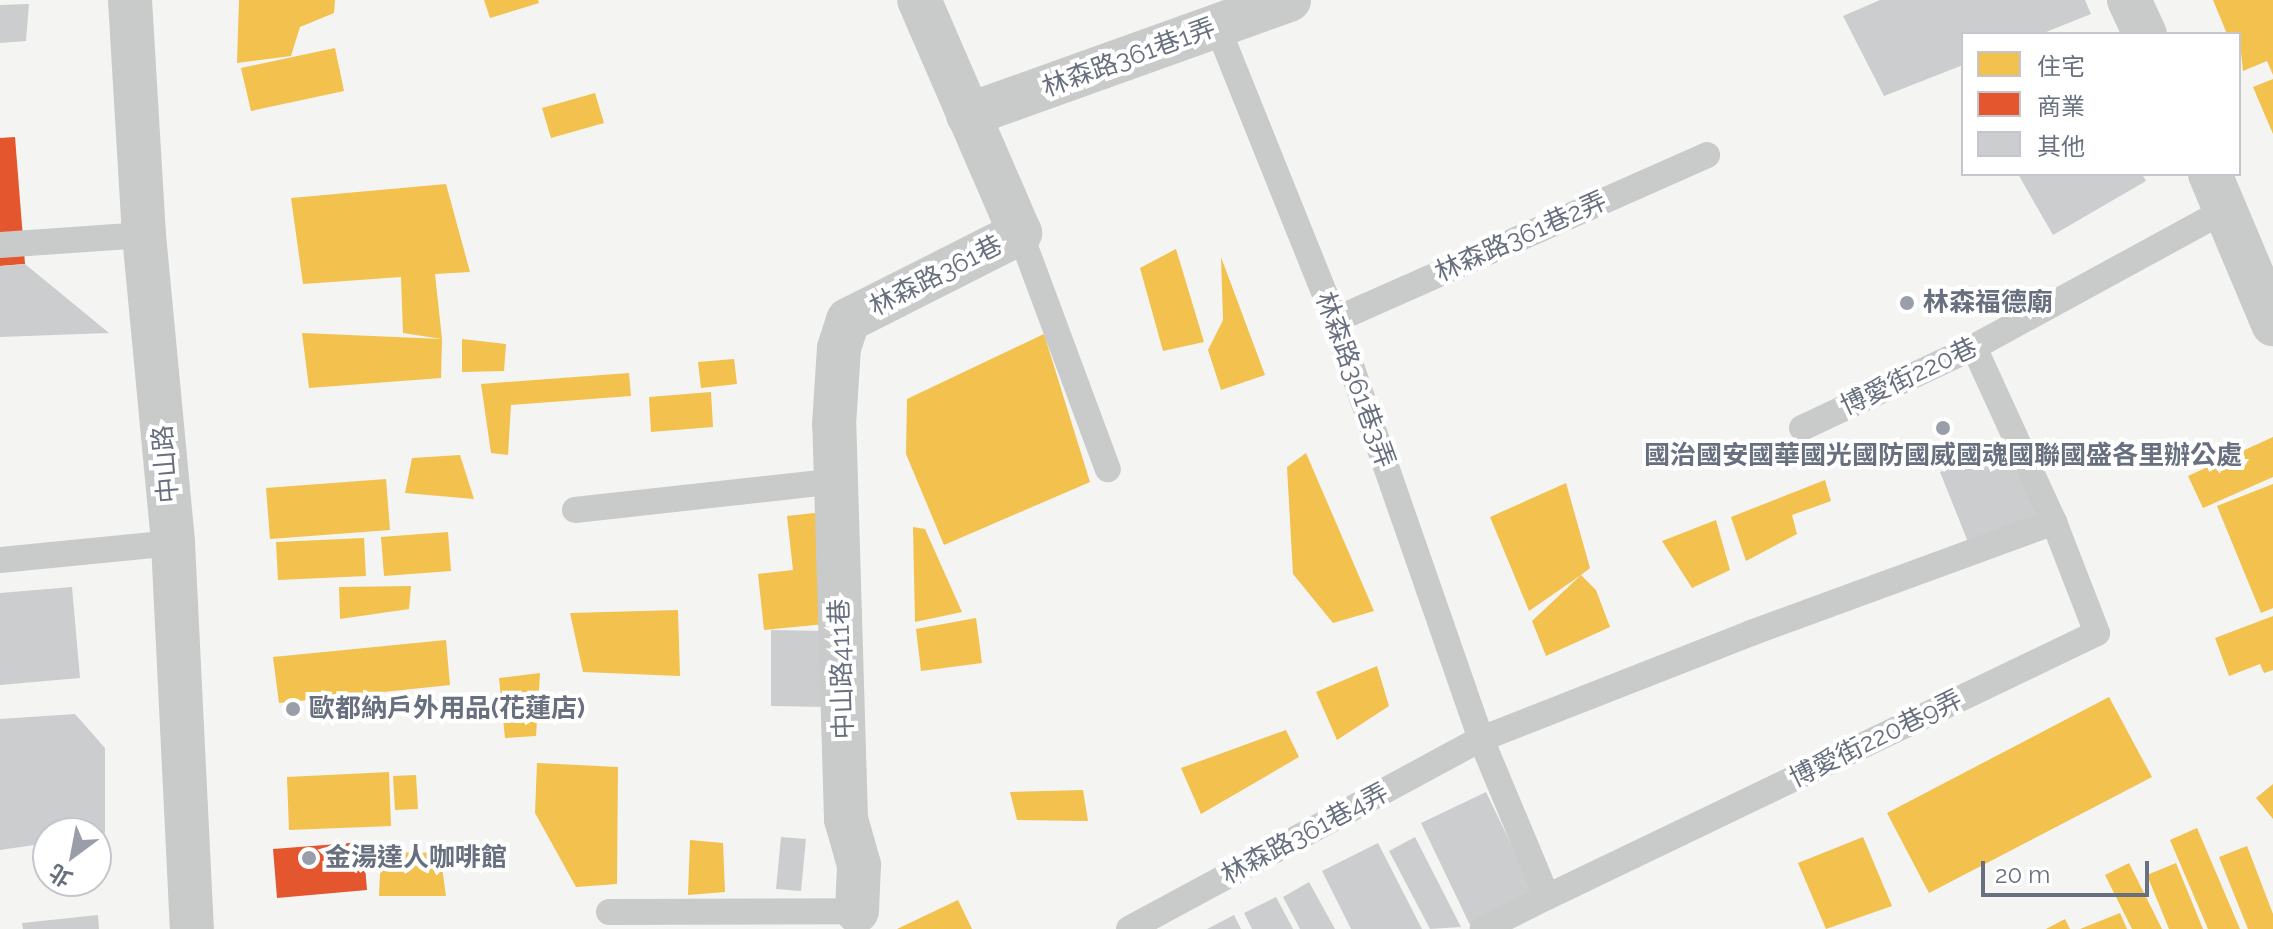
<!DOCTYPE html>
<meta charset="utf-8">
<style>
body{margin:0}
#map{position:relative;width:2273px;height:929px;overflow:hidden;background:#f4f4f3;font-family:Raleway,"Noto Sans TC",sans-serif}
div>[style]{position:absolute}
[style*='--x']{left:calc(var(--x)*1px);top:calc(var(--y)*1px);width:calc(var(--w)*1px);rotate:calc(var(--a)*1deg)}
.homes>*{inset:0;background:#f2c14e}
.shops>*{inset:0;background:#e4572e}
.building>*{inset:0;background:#cccdce}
.service>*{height:26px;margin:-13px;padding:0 13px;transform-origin:13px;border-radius:13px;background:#c9caca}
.minor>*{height:44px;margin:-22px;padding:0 22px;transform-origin:22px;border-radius:22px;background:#c9caca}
.tertiary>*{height:44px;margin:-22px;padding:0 22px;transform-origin:22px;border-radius:22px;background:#c9caca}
.dots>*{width:22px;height:22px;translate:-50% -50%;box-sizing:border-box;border:4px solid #fff;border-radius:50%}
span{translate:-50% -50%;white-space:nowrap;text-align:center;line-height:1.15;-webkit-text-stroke:8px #fff;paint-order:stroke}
.street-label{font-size:26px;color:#68707f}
.poi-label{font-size:26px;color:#68707f;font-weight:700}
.left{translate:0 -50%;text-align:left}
.legend{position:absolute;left:1961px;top:32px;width:280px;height:144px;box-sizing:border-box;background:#fff;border:2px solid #c3c6cc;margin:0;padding:10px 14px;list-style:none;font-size:24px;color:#68707f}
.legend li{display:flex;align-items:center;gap:16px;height:40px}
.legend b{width:40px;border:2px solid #c3c6cc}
.north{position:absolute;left:32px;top:817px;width:80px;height:80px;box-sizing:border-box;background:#fff;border:2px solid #c3c6cc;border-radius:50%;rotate:212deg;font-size:22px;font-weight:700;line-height:32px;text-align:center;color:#68707f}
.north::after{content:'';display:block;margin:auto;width:28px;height:36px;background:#999ea8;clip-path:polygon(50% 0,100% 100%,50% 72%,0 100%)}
.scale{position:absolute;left:1981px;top:861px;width:168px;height:36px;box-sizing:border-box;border:4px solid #68707f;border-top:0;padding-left:10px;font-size:24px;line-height:28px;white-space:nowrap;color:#68707f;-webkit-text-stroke:6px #fff;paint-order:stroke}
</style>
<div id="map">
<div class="homes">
<div style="clip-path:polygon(239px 0,335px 0,334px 13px,300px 27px,291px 56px,237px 63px)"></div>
<div style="clip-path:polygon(484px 0,538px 0,539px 3px,490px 18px)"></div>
<div style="clip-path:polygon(2213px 0,2273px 0,2273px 75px,2267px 61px,2243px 71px,2239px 34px,2227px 34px)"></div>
<div style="clip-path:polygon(335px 48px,344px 91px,251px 111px,241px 68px)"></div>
<div style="clip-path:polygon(2273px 79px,2273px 134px,2253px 87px)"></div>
<div style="clip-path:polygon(595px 93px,604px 123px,551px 138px,542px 108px)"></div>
<div style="clip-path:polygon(446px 184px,470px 272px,435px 274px,442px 339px,403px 333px,401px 277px,303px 284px,291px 198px)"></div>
<div style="clip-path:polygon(1176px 249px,1204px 342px,1163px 351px,1140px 268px)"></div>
<div style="clip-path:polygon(1221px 257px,1265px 375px,1221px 390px,1208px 350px,1223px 320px)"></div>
<div style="clip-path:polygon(302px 333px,442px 339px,441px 378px,309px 388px)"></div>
<div style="clip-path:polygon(1044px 334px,1090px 482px,944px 545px,906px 454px,907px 399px)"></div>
<div style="clip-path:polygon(462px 339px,506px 344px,504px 371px,462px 372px)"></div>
<div style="clip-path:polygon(734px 359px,737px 384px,701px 388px,698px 362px)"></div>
<div style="clip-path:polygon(629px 373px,631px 396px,511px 405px,508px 455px,491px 453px,481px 384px)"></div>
<div style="clip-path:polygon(711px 392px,713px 427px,651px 432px,649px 397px)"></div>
<div style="clip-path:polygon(2273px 437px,2273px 477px,2203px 508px,2188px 476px)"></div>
<div style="clip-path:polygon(1306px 453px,1374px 611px,1333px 623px,1293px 574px,1287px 467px)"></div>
<div style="clip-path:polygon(460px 455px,474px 499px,405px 493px,412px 458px)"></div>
<div style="clip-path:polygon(386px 479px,390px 530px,270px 539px,266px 488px)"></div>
<div style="clip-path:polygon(1825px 480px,1831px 501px,1792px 515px,1797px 534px,1746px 561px,1731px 517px)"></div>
<div style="clip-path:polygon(1566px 483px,1590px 568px,1581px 575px,1596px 590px,1610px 627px,1546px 656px,1532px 621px,1581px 575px,1529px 611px,1490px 517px)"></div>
<div style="clip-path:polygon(2273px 484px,2273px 608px,2261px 613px,2217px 506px)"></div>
<div style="clip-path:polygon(823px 512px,835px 623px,764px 630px,758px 574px,793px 570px,787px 516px)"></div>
<div style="clip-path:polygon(1716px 520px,1730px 570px,1692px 588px,1662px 541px)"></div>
<div style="clip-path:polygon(913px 527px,925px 529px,962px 612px,915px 622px)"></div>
<div style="clip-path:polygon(448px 532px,451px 571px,384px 576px,381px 537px)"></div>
<div style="clip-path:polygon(364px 538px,366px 576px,278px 580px,276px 542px)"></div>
<div style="clip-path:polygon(411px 586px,409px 609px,340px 619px,339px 587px)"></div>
<div style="clip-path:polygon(678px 610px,680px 676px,583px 672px,570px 613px)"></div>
<div style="clip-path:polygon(2273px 616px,2273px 670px,2264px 673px,2260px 664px,2229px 676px,2215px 638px)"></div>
<div style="clip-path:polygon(976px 618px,982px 663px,921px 671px,916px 629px)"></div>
<div style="clip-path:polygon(446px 640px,450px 685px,279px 703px,273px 657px)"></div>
<div style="clip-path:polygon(1377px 666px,1389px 706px,1337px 740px,1316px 692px)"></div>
<div style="clip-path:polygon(540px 673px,536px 736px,505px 738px,499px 678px)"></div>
<div style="clip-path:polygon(2109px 697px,2152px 777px,1929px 893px,1887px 813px)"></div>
<div style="clip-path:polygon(1286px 730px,1299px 757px,1201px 814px,1181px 768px)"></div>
<div style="clip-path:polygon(537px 763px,618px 767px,617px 884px,576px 887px,535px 813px)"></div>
<div style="clip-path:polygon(389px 772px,391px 826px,289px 830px,287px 777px)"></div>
<div style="clip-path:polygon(416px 775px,418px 809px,395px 810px,393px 776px)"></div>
<div style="clip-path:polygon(2273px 784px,2273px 819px,2256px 798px)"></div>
<div style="clip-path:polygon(1083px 790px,1088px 821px,1017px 820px,1010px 792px)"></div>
<div style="clip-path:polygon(2197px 828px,2240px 929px,2208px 929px,2170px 840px)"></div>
<div style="clip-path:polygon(1863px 837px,1892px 906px,1826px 929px,1798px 863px)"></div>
<div style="clip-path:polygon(690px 840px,723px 843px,725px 892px,688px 895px)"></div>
<div style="clip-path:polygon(2247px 846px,2273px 914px,2273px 929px,2248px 929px,2219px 857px)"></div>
<div style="clip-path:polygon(381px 852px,440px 853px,446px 896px,379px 896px)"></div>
<div style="clip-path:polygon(2129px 863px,2162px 929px,2132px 929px,2105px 875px)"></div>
<div style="clip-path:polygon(2176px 863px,2203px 929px,2169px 929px,2147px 875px)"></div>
<div style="clip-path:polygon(958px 900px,972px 929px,897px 929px)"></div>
<div style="clip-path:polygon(2120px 913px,2127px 929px,2080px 929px)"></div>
<div style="clip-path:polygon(2065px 919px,2070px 929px,2046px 929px)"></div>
</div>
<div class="shops">
<div style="clip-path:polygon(15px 137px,25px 264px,0 266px,0 138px)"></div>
<div style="clip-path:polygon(363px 842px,367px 890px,277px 898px,273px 849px)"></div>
</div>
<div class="building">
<div style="clip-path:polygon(1880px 0,2085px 0,2091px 14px,2041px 34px,1963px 34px,1963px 65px,1884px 96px,1843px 16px)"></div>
<div style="clip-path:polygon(29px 4px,26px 41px,0 43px,0 5px)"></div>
<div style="clip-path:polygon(2018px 174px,2142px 174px,2146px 181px,2053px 235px)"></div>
<div style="clip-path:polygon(25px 264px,109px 333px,0 337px,0 266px)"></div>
<div style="clip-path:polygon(2022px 441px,2050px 516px,1970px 547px,1940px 472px)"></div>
<div style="clip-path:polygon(72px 587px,80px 678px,0 685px,0 593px)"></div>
<div style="clip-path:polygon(771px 630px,828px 631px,827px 707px,771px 706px)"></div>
<div style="clip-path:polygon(75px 714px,105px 748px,105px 833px,48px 833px,48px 843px,0 850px,0 719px)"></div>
<div style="clip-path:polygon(1486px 792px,1535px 894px,1470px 925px,1421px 823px)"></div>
<div style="clip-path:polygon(781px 837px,806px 839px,801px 891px,776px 889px)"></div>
<div style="clip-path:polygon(1415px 837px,1461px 927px,1430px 929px,1389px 851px)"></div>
<div style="clip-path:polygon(1378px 843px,1422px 929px,1351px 929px,1322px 871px)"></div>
<div style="clip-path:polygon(1309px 882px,1335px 929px,1300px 929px,1283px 897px)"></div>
<div style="clip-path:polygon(1276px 897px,1293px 929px,1252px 929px,1244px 913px)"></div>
<div style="clip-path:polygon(98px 915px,99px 929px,23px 929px,22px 923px)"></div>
<div style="clip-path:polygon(1234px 915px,1241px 929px,1207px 929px)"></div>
</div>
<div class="service">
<div style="--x:1217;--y:26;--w:317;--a:68.1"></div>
<div style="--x:1335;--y:320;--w:444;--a:70.8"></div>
<div style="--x:1481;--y:739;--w:171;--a:67.3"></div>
<div style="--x:1547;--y:897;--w:72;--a:153.4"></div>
<div style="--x:1020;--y:233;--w:252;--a:69.6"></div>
<div style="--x:0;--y:245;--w:144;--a:-4"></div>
<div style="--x:1335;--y:320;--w:407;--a:-23.9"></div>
<div style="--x:1802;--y:428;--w:190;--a:-25.2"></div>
<div style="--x:1974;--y:347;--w:288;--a:-28.6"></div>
<div style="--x:575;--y:510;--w:263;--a:-6.3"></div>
<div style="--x:0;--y:560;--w:174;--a:-5.6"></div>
<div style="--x:1547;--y:897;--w:610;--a:-25.64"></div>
<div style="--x:2097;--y:633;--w:119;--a:-111.2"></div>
<div style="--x:2054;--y:522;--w:192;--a:-114.6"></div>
<div style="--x:609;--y:912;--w:248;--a:-0.2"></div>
<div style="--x:857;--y:911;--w:10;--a:84"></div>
<div style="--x:1129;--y:929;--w:400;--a:-28.4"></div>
<div style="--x:1481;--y:739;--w:290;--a:-21.4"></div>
<div style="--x:1751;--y:633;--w:323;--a:-20.1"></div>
</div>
<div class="minor">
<div style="--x:2129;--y:0;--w:38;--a:65"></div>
<div style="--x:968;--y:115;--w:341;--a:-19.7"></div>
<div style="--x:2210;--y:174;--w:163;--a:67.2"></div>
<div style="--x:857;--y:911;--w:46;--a:-87.5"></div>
<div style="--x:859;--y:865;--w:48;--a:-105.8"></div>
<div style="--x:846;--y:819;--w:394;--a:-91.7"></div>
<div style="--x:834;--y:425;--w:77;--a:-86.3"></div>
<div style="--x:839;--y:348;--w:29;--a:-72"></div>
<div style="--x:848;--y:320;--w:193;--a:-26.8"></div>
<div style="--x:1020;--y:233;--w:254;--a:-113.4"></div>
</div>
<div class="tertiary">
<div style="--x:130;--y:0;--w:235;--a:86.6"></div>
<div style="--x:144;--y:235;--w:309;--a:84.6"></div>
<div style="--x:173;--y:543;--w:386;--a:87.2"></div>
</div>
<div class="dots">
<div style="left:1907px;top:303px;background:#999ea8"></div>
<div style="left:1943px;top:428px;background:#999ea8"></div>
<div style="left:293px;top:709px;background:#999ea8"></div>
<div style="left:309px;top:858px;background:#999ea8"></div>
</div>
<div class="street-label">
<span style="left:1129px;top:58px;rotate:-20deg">林森路361巷1弄</span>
<span style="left:1521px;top:237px;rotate:-24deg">林森路361巷2弄</span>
<span style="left:936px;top:276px;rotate:-27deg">林森路361巷</span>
<span style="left:1909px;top:377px;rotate:-25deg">博愛街220巷</span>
<span style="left:1355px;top:380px;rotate:70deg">林森路361巷3弄</span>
<span style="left:166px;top:464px;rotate:-95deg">中山路</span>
<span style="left:842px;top:669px;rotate:-92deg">中山路411巷</span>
<span style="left:1876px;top:739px;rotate:-26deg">博愛街220巷9弄</span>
<span style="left:1305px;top:834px;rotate:-28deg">林森路361巷4弄</span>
</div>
<div class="poi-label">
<span class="left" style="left:1923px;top:303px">林森福德廟</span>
<span style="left:1943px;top:456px">國治國安國華國光國防國威國魂國聯國盛各里辦公處</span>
<span class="left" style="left:309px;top:709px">歐都納戶外用品(花蓮店)</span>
<span class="left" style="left:325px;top:858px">金湯達人咖啡館</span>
</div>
<ul class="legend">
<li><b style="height:22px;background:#f2c14e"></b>住宅</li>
<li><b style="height:22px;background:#e4572e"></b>商業</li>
<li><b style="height:22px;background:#cccdce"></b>其他</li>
</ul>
<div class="north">北</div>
<div class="scale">20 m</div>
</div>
